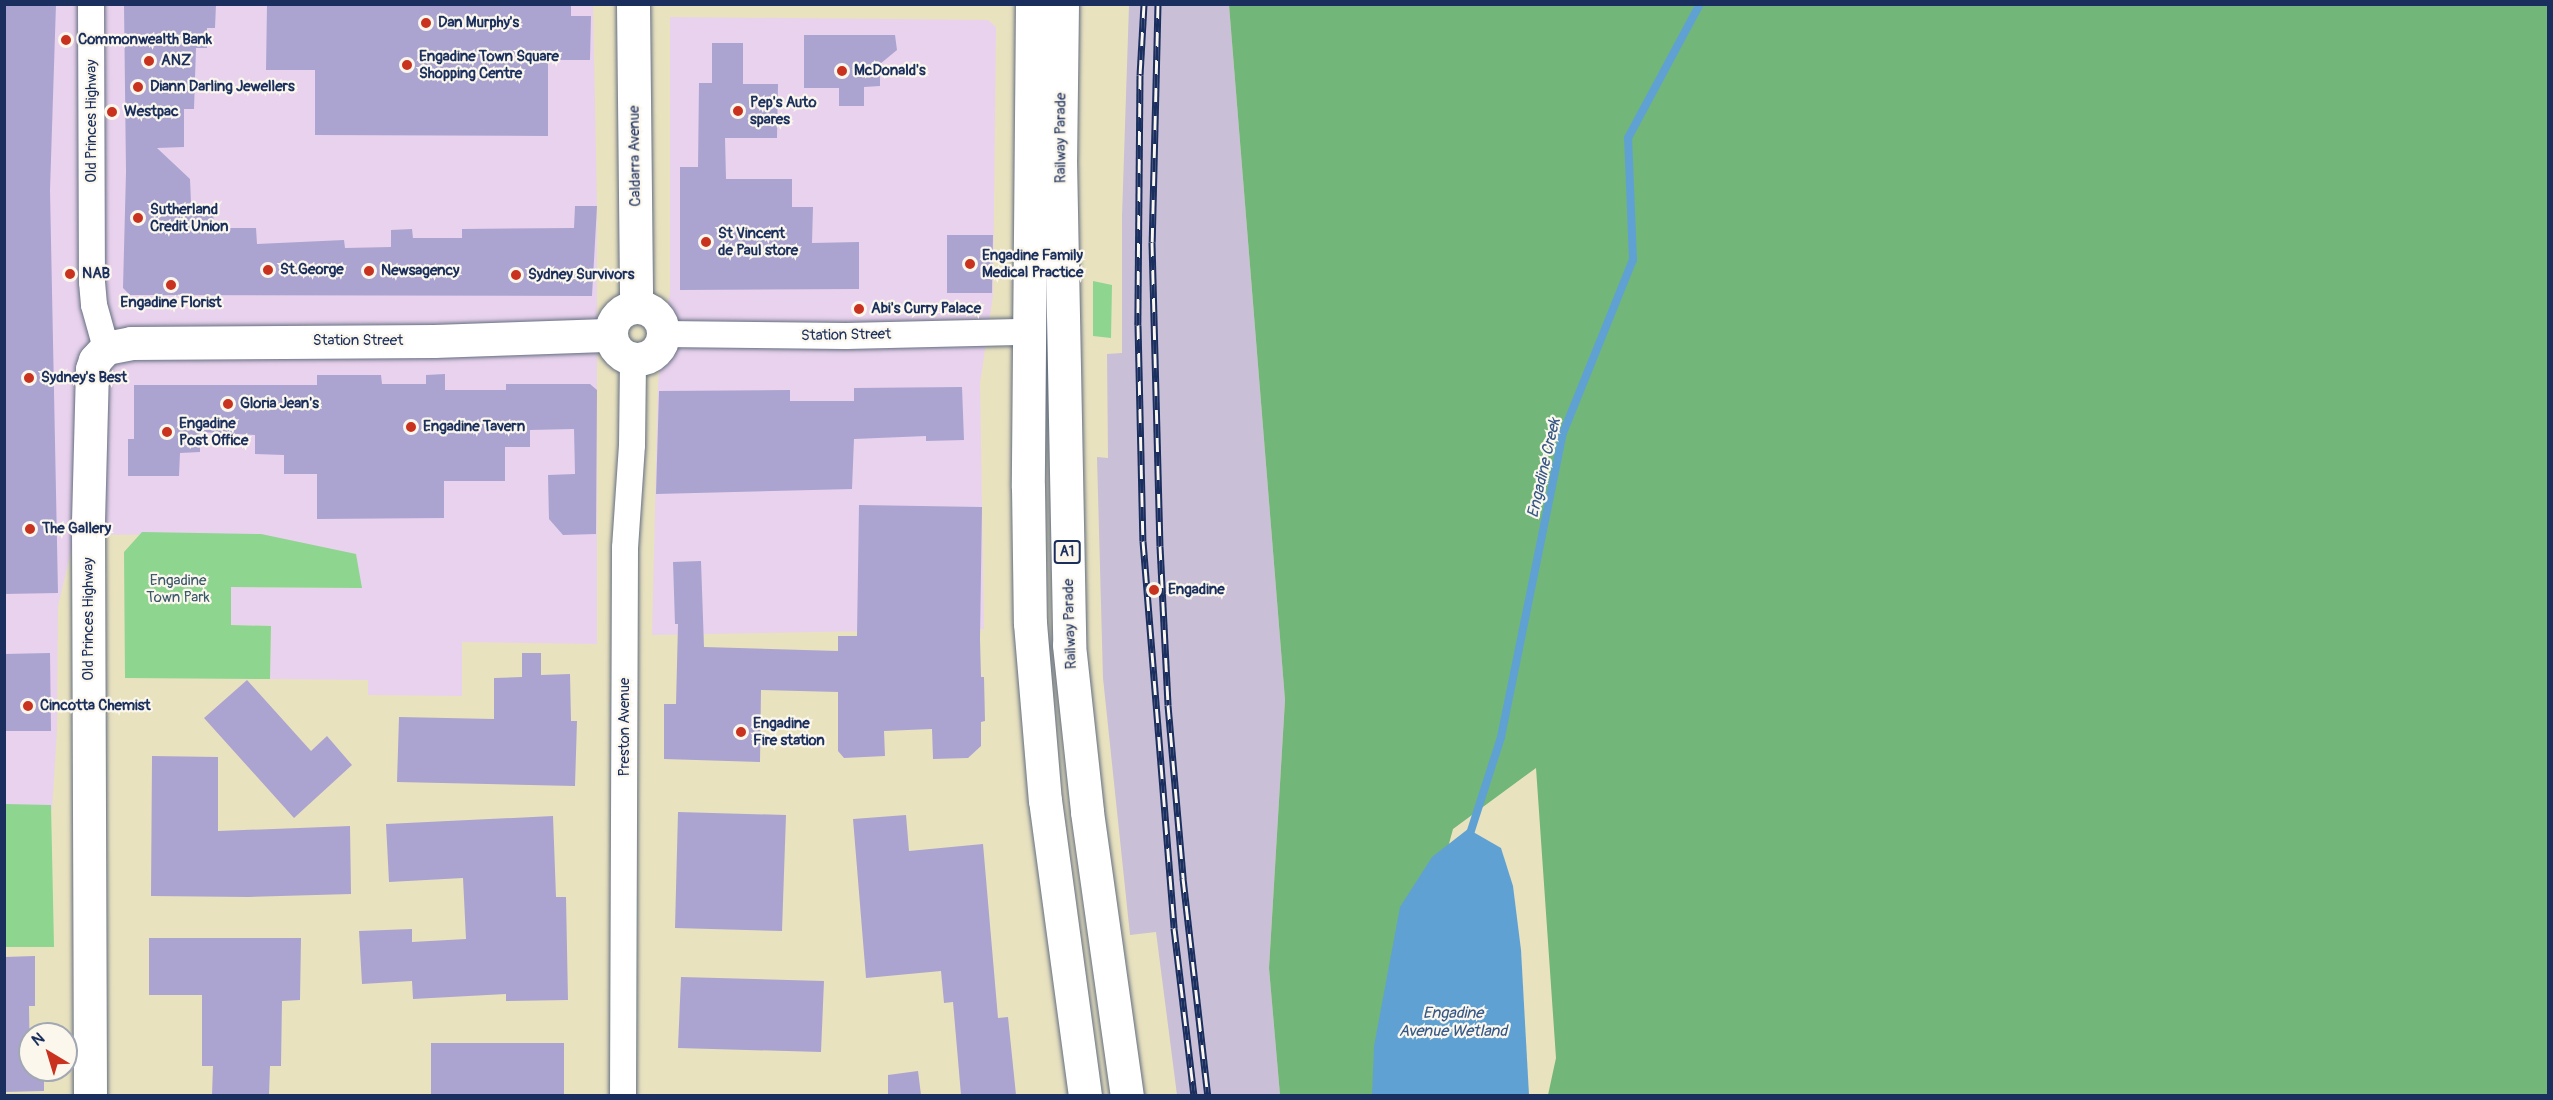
<!DOCTYPE html>
<style>
body{margin:0}
#map{position:relative;width:2553px;height:1100px;overflow:hidden;background:#e9e2bf;font-family:Pangolin,sans-serif}
div>[style]{position:absolute}
[style*='--x']{left:calc(var(--x)*1px);top:calc(var(--y)*1px);width:calc(var(--w)*1px);rotate:calc(var(--a)*1deg)}
.built>*{inset:0;background:#e9d2ed}
.industrial>*{inset:0;background:#c9bfd7}
.green>*{inset:0;background:#8ed58f}
.forest>*{inset:0;background:#72b67a}
.water>*{inset:0;background:#60a1d3}
.stream>*{height:8px;margin:-4px;padding:0 4px;transform-origin:4px;border-radius:4px;background:#60a1d3}
.building>*{inset:0;background:#aba4d0}
.roads{filter:drop-shadow(0 0 2px #636e80) drop-shadow(0 0 2px #636e80)}
.street>*{height:26px;margin:-13px;padding:0 13px;transform-origin:13px;border-radius:13px;background:#fff}
.secondary>*{height:33px;margin:-16.5px;padding:0 16.5px;transform-origin:16.5px;border-radius:16.5px;background:#fff}
.secondary>.ring{margin:-16.5px;padding:0;box-sizing:content-box;background:none;border:33px solid #fff;border-radius:50%}
.highway>*{height:33px;margin:-16.5px;padding:0 16.5px;transform-origin:16.5px;border-radius:16.5px;background:#fff}
.rail>*{height:7px;margin-top:-3.5px;transform-origin:0;background:repeating-linear-gradient(90deg,#fbf7ec 0 14px,#1b2f5e 0 28px);box-sizing:border-box;border-block:2px solid #1b2f5e}
.dots>*{width:16px;height:16px;translate:-50% -50%;box-sizing:border-box;border:3px solid #fbf7ec;border-radius:50%}
span{translate:-50% -50%;white-space:nowrap;text-align:center;line-height:1.15;-webkit-text-stroke:4.5px #fbf7ec;paint-order:stroke}
.shield-label span{padding:2px 4px;background:#fbf7ec;border:2px solid;border-radius:4px;-webkit-text-stroke-width:0}
.shield-label{font-size:14px;color:#1b2f5e;font-weight:700}
.poi-label{font-size:15px;color:#1b2f5e;font-weight:700}
.left{translate:0 -50%;text-align:left}
.street-label{font-size:15px;color:#1b2f5e}
.park-label{font-size:15px;color:#38586a}
.water-label{font-size:16px;color:#335787;font-style:italic}
.frame{position:absolute;inset:0;border:6px solid #1b2f5e;pointer-events:none}
.north{position:absolute;left:18px;top:1022px;width:60px;height:60px;box-sizing:border-box;background:#fbf7ec;border:2px solid #a1a7b3;border-radius:50%;rotate:322deg;font-size:16px;font-weight:700;line-height:24px;text-align:center;color:#1b2f5e}
.north::after{content:'';display:block;margin:auto;width:21px;height:27px;background:#c8321e;clip-path:polygon(50% 0,100% 100%,50% 72%,0 100%)}
</style>
<div id="map">
<div class="built">
<div style="clip-path:polygon(4px 5px,593px 5px,597px 206px,597px 644px,462px 642px,462px 696px,368px 695px,368px 680px,270px 679px,271px 626px,230px 625px,231px 587px,361px 588px,261px 534px,75px 535px,58px 606px,57px 730px,52px 810px,5px 810px)"></div>
<div style="clip-path:polygon(670px 17px,988px 20px,996px 27px,993px 296px,980px 383px,984px 629px,652px 635px,658px 383px,670px 291px)"></div>
</div>
<div class="industrial">
<div style="clip-path:polygon(1129px 5px,1229px 5px,1285px 700px,1269px 968px,1280px 1095px,1177px 1095px,1156px 932px,1130px 935px,1103px 678px,1097px 457px,1108px 458px,1107px 354px,1122px 353px,1122px 216px)"></div>
</div>
<div class="green">
<div style="clip-path:polygon(1093px 281px,1112px 285px,1111px 338px,1093px 336px)"></div>
<div style="clip-path:polygon(142px 532px,261px 534px,356px 554px,362px 588px,231px 587px,231px 625px,271px 626px,270px 679px,125px 678px,124px 552px)"></div>
<div style="clip-path:polygon(5px 804px,51px 805px,54px 947px,5px 947px)"></div>
</div>
<div class="forest">
<div style="clip-path:polygon(1229px 5px,2548px 5px,2548px 1095px,1548px 1095px,1556px 1058px,1536px 768px,1453px 829px,1381px 1095px,1280px 1095px,1269px 968px,1285px 700px)"></div>
</div>
<div class="water">
<div style="clip-path:polygon(1468px 829px,1501px 848px,1513px 886px,1521px 950px,1529px 1095px,1372px 1095px,1374px 1046px,1400px 907px,1432px 857px)"></div>
</div>
<div class="stream">
<div style="--x:1468;--y:840;--w:108;--a:-72.2"></div>
<div style="--x:1501;--y:737;--w:310;--a:-78.5"></div>
<div style="--x:1563;--y:433;--w:187;--a:-68"></div>
<div style="--x:1633;--y:260;--w:122;--a:-92.3"></div>
<div style="--x:1628;--y:138;--w:152;--a:-61.8"></div>
</div>
<div class="building">
<div style="clip-path:polygon(4px 4px,56px 4px,50px 190px,58px 593px,4px 594px)"></div>
<div style="clip-path:polygon(216px 4px,215px 28px,207px 28px,207px 48px,196px 48px,194px 109px,184px 109px,184px 147px,157px 148px,190px 179px,191px 203px,214px 205px,213px 228px,256px 228px,257px 244px,344px 240px,345px 248px,391px 247px,391px 230px,412px 229px,413px 238px,462px 238px,462px 229px,574px 228px,575px 206px,597px 206px,592px 296px,130px 295px,123px 288px,126px 172px,124px 5px)"></div>
<div style="clip-path:polygon(267px 4px,571px 4px,571px 16px,591px 16px,590px 60px,548px 60px,548px 136px,315px 135px,315px 70px,266px 70px)"></div>
<div style="clip-path:polygon(804px 35px,895px 35px,897px 50px,880px 64px,880px 86px,864px 87px,864px 106px,839px 106px,839px 88px,804px 88px)"></div>
<div style="clip-path:polygon(712px 43px,743px 43px,743px 84px,778px 84px,777px 138px,725px 138px,726px 179px,792px 179px,792px 207px,813px 207px,812px 243px,859px 242px,859px 289px,680px 290px,680px 167px,698px 167px,699px 83px,712px 83px)"></div>
<div style="clip-path:polygon(947px 235px,993px 235px,992px 293px,947px 293px)"></div>
<div style="clip-path:polygon(445px 374px,445px 390px,506px 390px,506px 384px,590px 384px,597px 390px,596px 534px,563px 535px,549px 519px,548px 475px,575px 474px,574px 429px,530px 430px,530px 447px,505px 447px,505px 481px,444px 481px,444px 518px,317px 519px,317px 474px,284px 474px,284px 455px,255px 454px,255px 435px,200px 432px,200px 452px,180px 453px,179px 476px,128px 476px,128px 439px,134px 439px,134px 385px,317px 385px,317px 375px,381px 375px,382px 384px,426px 384px,426px 375px)"></div>
<div style="clip-path:polygon(962px 387px,964px 440px,926px 441px,926px 436px,854px 439px,852px 489px,656px 494px,659px 391px,790px 390px,790px 401px,854px 401px,854px 388px)"></div>
<div style="clip-path:polygon(859px 505px,982px 507px,980px 639px,981px 677px,984px 677px,985px 721px,981px 722px,981px 746px,968px 758px,933px 759px,932px 729px,884px 731px,885px 756px,844px 758px,838px 751px,838px 692px,761px 690px,760px 762px,664px 759px,664px 704px,676px 704px,678px 624px,675px 624px,673px 562px,701px 561px,704px 647px,838px 651px,838px 636px,857px 636px)"></div>
<div style="clip-path:polygon(50px 653px,51px 731px,4px 731px,4px 654px)"></div>
<div style="clip-path:polygon(522px 653px,541px 653px,541px 675px,570px 674px,571px 721px,577px 721px,575px 786px,397px 782px,399px 717px,494px 719px,494px 678px,522px 677px)"></div>
<div style="clip-path:polygon(247px 680px,311px 751px,327px 736px,352px 765px,294px 818px,204px 718px)"></div>
<div style="clip-path:polygon(152px 756px,218px 757px,218px 831px,350px 826px,351px 894px,249px 897px,151px 896px)"></div>
<div style="clip-path:polygon(678px 812px,786px 815px,782px 931px,675px 928px)"></div>
<div style="clip-path:polygon(906px 815px,909px 851px,983px 844px,998px 1018px,1008px 1017px,1016px 1095px,961px 1095px,953px 1002px,944px 1003px,941px 971px,866px 978px,853px 819px)"></div>
<div style="clip-path:polygon(553px 816px,556px 897px,566px 897px,568px 1000px,506px 1001px,506px 994px,413px 999px,412px 981px,362px 984px,359px 931px,412px 929px,412px 942px,466px 939px,463px 878px,389px 882px,386px 824px)"></div>
<div style="clip-path:polygon(149px 938px,301px 938px,300px 1000px,282px 1001px,281px 1066px,270px 1066px,269px 1095px,212px 1095px,213px 1066px,202px 1066px,202px 995px,149px 995px)"></div>
<div style="clip-path:polygon(35px 956px,35px 1006px,29px 1006px,30px 1070px,44px 1070px,44px 1091px,4px 1092px,4px 957px)"></div>
<div style="clip-path:polygon(681px 977px,824px 981px,821px 1052px,678px 1048px)"></div>
<div style="clip-path:polygon(431px 1043px,564px 1043px,564px 1095px,431px 1095px)"></div>
<div style="clip-path:polygon(918px 1071px,921px 1095px,888px 1095px,888px 1075px)"></div>
</div>
<div class="roads">
<div class="street">
<div style="--x:91;--y:4;--w:278;--a:89.8"></div>
<div style="--x:92;--y:282;--w:23;--a:85"></div>
<div style="--x:94;--y:305;--w:45;--a:74.4"></div>
<div style="--x:664;--y:334;--w:182;--a:0.6"></div>
<div style="--x:846;--y:336;--w:183;--a:-1.3"></div>
<div style="--x:623;--y:1096;--w:548;--a:-89.79"></div>
<div style="--x:625;--y:548;--w:103;--a:-86.1"></div>
<div style="--x:632;--y:445;--w:85;--a:-89.3"></div>
</div>
<div class="secondary">
<div style="--x:633;--y:4;--w:303;--a:89.4"></div>
<div class="ring" style="left:611px;top:307px;width:19px;height:19px"></div>
<div style="--x:90;--y:1096;--w:574;--a:-90.2"></div>
<div style="--x:88;--y:522;--w:153;--a:-88.5"></div>
<div style="--x:92;--y:369;--w:9;--a:-72"></div>
<div style="--x:95;--y:360;--w:16;--a:-47"></div>
<div style="--x:106;--y:348;--w:25;--a:-11"></div>
<div style="--x:131;--y:343;--w:303;--a:-0.4"></div>
<div style="--x:434;--y:341;--w:176;--a:-2"></div>
</div>
<div class="highway">
<div style="--x:1032;--y:4;--w:483;--a:90.5"></div>
<div style="--x:1028;--y:487;--w:136;--a:89.2"></div>
<div style="--x:1030;--y:623;--w:178;--a:85.2"></div>
<div style="--x:1045;--y:800;--w:299;--a:82.3"></div>
<div style="--x:1062;--y:4;--w:155;--a:90.7"></div>
<div style="--x:1060;--y:159;--w:486;--a:88.9"></div>
<div style="--x:1069;--y:645;--w:168;--a:83.8"></div>
<div style="--x:1087;--y:812;--w:287;--a:82"></div>
</div>
</div>
<div class="rail">
<div style="--x:1144;--y:4;--w:71;--a:93.2"></div>
<div style="--x:1140;--y:75;--w:250;--a:90.5"></div>
<div style="--x:1138;--y:325;--w:216;--a:88.7"></div>
<div style="--x:1143;--y:541;--w:388;--a:85.4"></div>
<div style="--x:1174;--y:928;--w:169;--a:83.2"></div>
<div style="--x:1158;--y:4;--w:238;--a:91.4"></div>
<div style="--x:1152;--y:242;--w:304;--a:88.5"></div>
<div style="--x:1160;--y:546;--w:159;--a:87.1"></div>
<div style="--x:1168;--y:705;--w:174;--a:85"></div>
<div style="--x:1183;--y:878;--w:219;--a:83.5"></div>
</div>
<div class="dots">
<div style="left:426px;top:23px;background:#c8321e"></div>
<div style="left:66px;top:40px;background:#c8321e"></div>
<div style="left:149px;top:61px;background:#c8321e"></div>
<div style="left:407px;top:65px;background:#c8321e"></div>
<div style="left:842px;top:71px;background:#c8321e"></div>
<div style="left:138px;top:87px;background:#c8321e"></div>
<div style="left:738px;top:111px;background:#c8321e"></div>
<div style="left:112px;top:112px;background:#c8321e"></div>
<div style="left:138px;top:218px;background:#c8321e"></div>
<div style="left:706px;top:242px;background:#c8321e"></div>
<div style="left:970px;top:264px;background:#c8321e"></div>
<div style="left:268px;top:270px;background:#c8321e"></div>
<div style="left:369px;top:271px;background:#c8321e"></div>
<div style="left:70px;top:274px;background:#c8321e"></div>
<div style="left:516px;top:275px;background:#c8321e"></div>
<div style="left:171px;top:285px;background:#c8321e"></div>
<div style="left:859px;top:309px;background:#c8321e"></div>
<div style="left:29px;top:378px;background:#c8321e"></div>
<div style="left:228px;top:404px;background:#c8321e"></div>
<div style="left:411px;top:427px;background:#c8321e"></div>
<div style="left:167px;top:432px;background:#c8321e"></div>
<div style="left:30px;top:529px;background:#c8321e"></div>
<div style="left:1154px;top:590px;background:#c8321e"></div>
<div style="left:28px;top:706px;background:#c8321e"></div>
<div style="left:741px;top:732px;background:#c8321e"></div>
</div>
<div class="shield-label">
<span style="left:1067px;top:552px">A1</span>
</div>
<div class="poi-label">
<span class="left" style="left:438px;top:23px">Dan Murphy's</span>
<span class="left" style="left:78px;top:40px">Commonwealth Bank</span>
<span class="left" style="left:419px;top:65px">Engadine Town Square<br>Shopping Centre</span>
<span class="left" style="left:161px;top:61px">ANZ</span>
<span class="left" style="left:854px;top:71px">McDonald's</span>
<span class="left" style="left:150px;top:87px">Diann Darling Jewellers</span>
<span class="left" style="left:750px;top:111px">Pep's Auto<br>spares</span>
<span class="left" style="left:124px;top:112px">Westpac</span>
<span class="left" style="left:150px;top:218px">Sutherland<br>Credit Union</span>
<span class="left" style="left:718px;top:242px">St Vincent<br>de Paul store</span>
<span class="left" style="left:982px;top:264px">Engadine Family<br>Medical Practice</span>
<span class="left" style="left:280px;top:270px">St.George</span>
<span class="left" style="left:381px;top:271px">Newsagency</span>
<span class="left" style="left:82px;top:274px">NAB</span>
<span class="left" style="left:528px;top:275px">Sydney Survivors</span>
<span style="left:171px;top:303px">Engadine Florist</span>
<span class="left" style="left:871px;top:309px">Abi's Curry Palace</span>
<span class="left" style="left:41px;top:378px">Sydney's Best</span>
<span class="left" style="left:240px;top:404px">Gloria Jean's</span>
<span class="left" style="left:179px;top:432px">Engadine<br>Post Office</span>
<span class="left" style="left:423px;top:427px">Engadine Tavern</span>
<span class="left" style="left:42px;top:529px">The Gallery</span>
<span class="left" style="left:1168px;top:590px">Engadine</span>
<span class="left" style="left:40px;top:706px">Cincotta Chemist</span>
<span class="left" style="left:753px;top:732px">Engadine<br>Fire station</span>
</div>
<div class="street-label">
<span style="left:92px;top:121px;rotate:-90deg">Old Princes Highway</span>
<span style="left:1061px;top:138px;rotate:-90deg">Railway Parade</span>
<span style="left:635px;top:156px;rotate:-91deg">Caldarra Avenue</span>
<span style="left:846px;top:335px;rotate:-1deg">Station Street</span>
<span style="left:358px;top:341px">Station Street</span>
<span style="left:89px;top:619px;rotate:-90deg">Old Princes Highway</span>
<span style="left:1070px;top:624px;rotate:-92deg">Railway Parade</span>
<span style="left:625px;top:727px;rotate:-90deg">Preston Avenue</span>
</div>
<div class="park-label">
<span style="left:178px;top:589px">Engadine<br>Town Park</span>
</div>
<div class="water-label">
<span style="left:1544px;top:468px;rotate:-77deg">Engadine Creek</span>
<span style="left:1453px;top:1022px">Engadine<br>Avenue Wetland</span>
</div>
<div class="frame"></div>
<div class="north">N</div>
</div>
